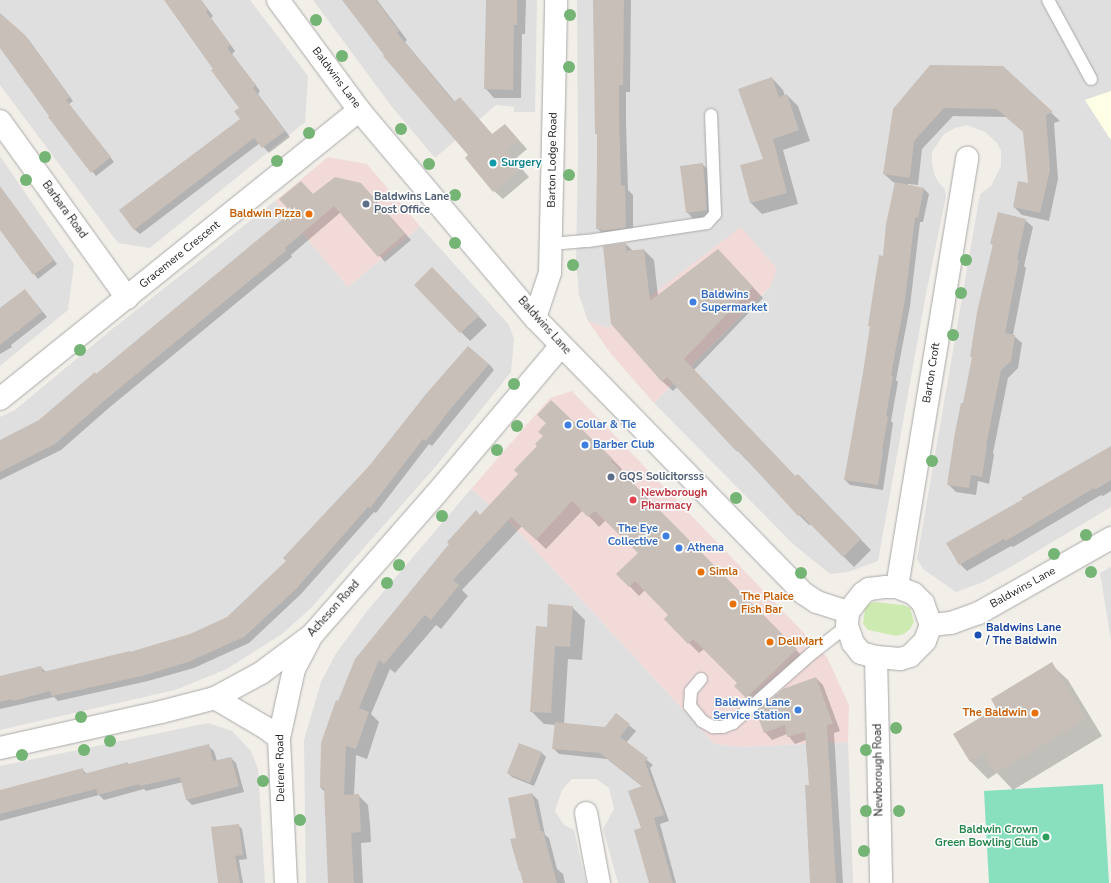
<!DOCTYPE html>
<style>
body{margin:0}
#map{position:relative;width:1111px;height:883px;overflow:hidden;background:#f2efe9;font-family:"Nunito Sans",sans-serif}
div>[style]{position:absolute}
[style*='--x']{left:calc(var(--x)*1px);top:calc(var(--y)*1px);width:calc(var(--w)*1px);rotate:calc(var(--a)*1deg)}
.residential>*{inset:0;background:#e0dfdf}
.commercial>*{inset:0;background:#f2dad9}
.education>*{inset:0;background:#ffffe5}
.grass>*{inset:0;background:#cdebb0}
.pitch>*{inset:0;background:#88e0be}
.shadow>*{inset:0;background:#0003}
.building>*{inset:0;background:#c7bfb8}
.roads{filter:drop-shadow(0 0 1px #a9a9a9) drop-shadow(0 0 1px #a9a9a9)}
.service>*{height:12px;margin:-6px;padding:0 6px;transform-origin:6px;border-radius:6px;background:#fff}
.minor>*{height:22px;margin:-11px;padding:0 11px;transform-origin:11px;border-radius:11px;background:#fff}
.tertiary>*{height:22px;margin:-11px;padding:0 11px;transform-origin:11px;border-radius:11px;background:#fff}
.trees>*{width:12px;height:12px;margin:-6px;border-radius:50%;background:#74b475}
.dots>*{width:11px;height:11px;translate:-50% -50%;box-sizing:border-box;border:2px solid #fff;border-radius:50%}
span{translate:-50% -50%;white-space:nowrap;text-align:center;line-height:1.15;-webkit-text-stroke:3px #fff;paint-order:stroke}
.street-label{font-size:11px;color:#222}
.culture-label{font-size:11px;color:#0d838f;font-weight:700}
.left{translate:0 -50%;text-align:left}
.service-label{font-size:11px;color:#4e5e75;font-weight:700}
.food-label{font-size:11px;color:#c56008;font-weight:700}
.right{translate:-100% -50%;text-align:right}
.shop-label{font-size:11px;color:#366cbe;font-weight:700}
.health-label{font-size:11px;color:#be3a42;font-weight:700}
.transit-label{font-size:11px;color:#164399;font-weight:700}
.leisure-label{font-size:11px;color:#27864d;font-weight:700}
</style>
<div id="map">
<div class="residential">
<div style="clip-path:polygon(0 0,250px 0,308px 76px,305px 122px,150px 248px,118px 243px,0 85px)"></div>
<div style="clip-path:polygon(313px 0,537px 0,535px 112px,514px 112px,514px 107px,496px 105px,435px 158px,392px 107px)"></div>
<div style="clip-path:polygon(577px 0,1111px 0,1111px 91px,1085px 100px,1111px 140px,1111px 507px,1014px 565px,981px 583px,956px 592px,923px 569px,917px 559px,980px 194px,991px 186px,1001px 166px,1001px 151px,997px 143px,985px 132px,967px 125px,955px 128px,944px 134px,932px 152px,932px 163px,934px 173px,938px 182px,945px 189px,946px 196px,926px 294px,878px 561px,848px 572px,830px 574px,793px 544px,654px 403px,770px 287px,742px 228px,608px 328px,588px 321px,579px 295px,576px 262px,578px 154px)"></div>
<div style="clip-path:polygon(0 156px,74px 264px,68px 310px,0 366px)"></div>
<div style="clip-path:polygon(275px 201px,348px 287px,420px 226px,509px 325px,514px 339px,511px 372px,437px 465px,311px 608px,282px 634px,227px 669px,175px 690px,0 730px,0 417px,15px 410px,111px 330px)"></div>
<div style="clip-path:polygon(471px 489px,506px 518px,715px 744px,739px 747px,848px 742px,853px 883px,618px 883px,603px 829px,614px 809px,609px 788px,596px 779px,572px 779px,562px 790px,555px 811px,564px 825px,574px 830px,586px 883px,306px 883px,304px 740px,321px 682px,335px 655px,367px 611px)"></div>
<div style="clip-path:polygon(1111px 567px,1111px 640px,1100px 573px)"></div>
<div style="clip-path:polygon(208px 723px,232px 731px,251px 751px,258px 769px,265px 883px,0 883px,0 766px)"></div>
</div>
<div class="commercial">
<div style="clip-path:polygon(328px 157px,367px 164px,420px 226px,348px 287px,275px 201px)"></div>
<div style="clip-path:polygon(741px 227px,777px 269px,770px 287px,654px 403px,611px 354px,588px 321px,608px 328px)"></div>
<div style="clip-path:polygon(572px 391px,827px 657px,849px 705px,848px 742px,739px 747px,715px 744px,506px 518px,471px 489px,550px 398px)"></div>
</div>
<div class="education">
<div style="clip-path:polygon(1111px 91px,1111px 140px,1085px 100px)"></div>
</div>
<div class="grass">
<div style="clip-path:polygon(875px 602px,903px 605px,910px 608px,914px 622px,910px 629px,904px 634px,896px 636px,868px 630px,863px 624px,865px 608px,868px 604px)"></div>
</div>
<div class="pitch">
<div style="clip-path:polygon(1103px 784px,1109px 883px,989px 883px,984px 791px)"></div>
</div>
<div class="shadow">
<div style="clip-path:polygon(165px 0,201px 0,213px 16px,211px 18px,235px 51px,232px 54px,260px 91px,258px 94px,290px 137px,269px 153px,260px 143px,140px 234px,134px 229px,241px 119px,241px 108px)"></div>
<div style="clip-path:polygon(345px 0,377px 0,407px 40px,405px 42px,455px 102px,460px 98px,493px 135px,505px 125px,527px 149px,514px 160px,529px 177px,503px 199px,494px 191px,469px 155px,385px 55px)"></div>
<div style="clip-path:polygon(487px 0,526px 0,525px 34px,522px 34px,521px 98px,494px 98px,486px 89px)"></div>
<div style="clip-path:polygon(595px 0,631px 0,630px 92px,626px 92px,626px 122px,628px 190px,633px 195px,633px 235px,605px 236px,597px 228px,598px 162px)"></div>
<div style="clip-path:polygon(0 14px,29px 40px,73px 101px,69px 104px,114px 162px,96px 176px,51px 117px,0 44px)"></div>
<div style="clip-path:polygon(1002px 67px,1060px 121px,1054px 123px,1058px 179px,1049px 221px,1022px 215px,1014px 207px,1029px 184px,1025px 133px,1006px 117px,953px 116px,922px 149px,918px 185px,908px 184px,908px 186px,924px 189px,929px 194px,923px 222px,920px 222px,910px 306px,896px 380px,898px 382px,891px 421px,893px 423px,883px 490px,850px 485px,845px 480px,871px 328px,869px 326px,884px 257px,895px 183px,893px 182px,884px 174px,894px 109px)"></div>
<div style="clip-path:polygon(772px 78px,783px 90px,785px 96px,787px 95px,798px 106px,810px 141px,783px 150px,798px 204px,762px 214px,751px 203px,764px 160px)"></div>
<div style="clip-path:polygon(702px 164px,711px 172px,715px 219px,695px 221px,687px 212px)"></div>
<div style="clip-path:polygon(0 187px,57px 264px,38px 279px,0 229px)"></div>
<div style="clip-path:polygon(367px 190px,411px 240px,385px 262px,341px 212px,291px 255px,292px 257px,110px 407px,61px 450px,0 480px,0 442px,40px 421px,313px 195px)"></div>
<div style="clip-path:polygon(1025px 220px,1033px 227px,1024px 266px,1026px 268px,1013px 335px,1022px 343px,1018px 368px,1008px 378px,993px 453px,994px 455px,989px 484px,978px 481px,976px 495px,956px 492px,948px 484px,973px 358px,971px 356px,993px 245px,991px 243px)"></div>
<div style="clip-path:polygon(626px 244px,633px 251px,644px 250px,654px 260px,658px 296px,728px 260px,763px 298px,694px 370px,796px 477px,808px 485px,871px 550px,854px 567px,811px 524px,809px 525px,799px 515px,677px 387px,673px 391px,662px 381px,612px 323px)"></div>
<div style="clip-path:polygon(441px 277px,487px 325px,470px 341px,415px 285px)"></div>
<div style="clip-path:polygon(30px 296px,47px 317px,11px 345px,12px 347px,0 354px,0 310px)"></div>
<div style="clip-path:polygon(489px 364px,494px 370px,432px 446px,429px 444px,376px 513px,374px 512px,301px 594px,249px 643px,194px 668px,148px 681px,58px 701px,54px 697px,0 709px,0 678px,41px 667px,46px 672px,131px 653px,190px 635px,228px 618px)"></div>
<div style="clip-path:polygon(1111px 447px,1111px 491px,1103px 496px,1101px 495px,1013px 547px,1011px 546px,967px 571px,960px 564px,1024px 500px,1022px 498px)"></div>
<div style="clip-path:polygon(612px 459px,622px 469px,620px 472px,806px 660px,757px 708px,736px 686px,739px 683px,704px 649px,699px 653px,665px 619px,670px 615px,645px 590px,639px 596px,618px 574px,639px 553px,606px 520px,599px 527px,583px 510px,546px 549px,522px 526px,462px 590px,468px 596px,441px 629px,436px 625px,395px 673px,390px 669px,371px 714px,379px 722px,367px 759px,356px 755px,354px 795px,358px 795px,368px 805px,370px 824px,371px 842px,361px 843px,363px 883px,329px 883px,325px 792px,321px 788px,338px 702px,480px 516px)"></div>
<div style="clip-path:polygon(572px 607px,585px 620px,582px 660px,568px 659px,564px 724px,606px 728px,616px 715px,636px 731px,626px 743px,653px 765px,650px 768px,669px 821px,660px 824px,676px 883px,651px 883px,642px 829px,643px 787px,607px 759px,559px 754px,553px 748px,556px 725px,544px 724px,531px 711px,548px 628px)"></div>
<div style="clip-path:polygon(1051px 664px,1068px 680px,1102px 736px,1013px 790px,997px 773px,988px 779px,971px 762px,954px 734px,997px 708px)"></div>
<div style="clip-path:polygon(816px 678px,823px 685px,840px 731px,834px 733px,843px 883px,811px 883px,810px 786px,806px 740px,795px 744px,787px 734px,772px 740px,765px 732px)"></div>
<div style="clip-path:polygon(208px 746px,214px 751px,217px 761px,231px 758px,236px 763px,244px 792px,192px 805px,187px 800px,183px 782px,146px 791px,144px 789px,104px 800px,99px 795px,0 821px,0 791px,82px 769px,87px 774px,127px 763px,129px 765px)"></div>
<div style="clip-path:polygon(542px 753px,546px 757px,534px 786px,512px 777px,508px 773px)"></div>
<div style="clip-path:polygon(532px 794px,538px 800px,545px 835px,549px 838px,557px 869px,563px 874px,565px 883px,524px 883px,517px 839px)"></div>
<div style="clip-path:polygon(238px 825px,242px 829px,247px 859px,239px 860px,243px 883px,219px 883px)"></div>
</div>
<div class="building">
<div style="clip-path:polygon(164px 0,201px 0,208px 10px,206px 12px,231px 45px,227px 48px,256px 85px,253px 88px,285px 131px,262px 148px,254px 138px,134px 230px,119px 210px,240px 119px,234px 111px,239px 108px,211px 70px,213px 69px)"></div>
<div style="clip-path:polygon(342px 0,376px 0,399px 31px,397px 33px,454px 102px,460px 97px,492px 134px,505px 124px,519px 140px,506px 151px,521px 168px,493px 192px,465px 158px,468px 155px,383px 56px,384px 55px)"></div>
<div style="clip-path:polygon(486px 0,517px 0,517px 25px,514px 25px,513px 90px,484px 89px)"></div>
<div style="clip-path:polygon(593px 0,624px 0,623px 85px,619px 85px,619px 114px,621px 186px,625px 186px,626px 228px,601px 231px,601px 229px,596px 229px,597px 162px,597px 134px,595px 134px)"></div>
<div style="clip-path:polygon(0 13px,25px 35px,70px 97px,66px 100px,111px 157px,91px 173px,48px 117px,49px 116px,0 48px)"></div>
<div style="clip-path:polygon(930px 65px,1003px 66px,1053px 112px,1046px 115px,1050px 170px,1040px 213px,1013px 207px,1018px 181px,1028px 183px,1023px 132px,997px 109px,944px 108px,914px 141px,910px 178px,883px 174px,893px 109px)"></div>
<div style="clip-path:polygon(772px 77px,779px 97px,787px 94px,799px 130px,773px 139px,787px 193px,750px 203px,740px 165px,763px 159px,738px 89px)"></div>
<div style="clip-path:polygon(703px 163px,707px 210px,686px 213px,680px 166px)"></div>
<div style="clip-path:polygon(335px 177px,361px 183px,405px 234px,378px 257px,334px 206px,285px 248px,287px 250px,104px 401px,55px 444px,0 472px,0 440px,39px 420px,95px 372px,96px 374px,291px 212px,279px 199px,301px 181px,313px 194px)"></div>
<div style="clip-path:polygon(895px 182px,924px 188px,918px 218px,915px 217px,905px 300px,891px 375px,893px 376px,886px 416px,888px 417px,882px 450px,883px 451px,878px 485px,844px 480px,863px 373px,870px 326px,868px 326px,879px 255px,883px 256px,886px 224px)"></div>
<div style="clip-path:polygon(0 186px,54px 260px,33px 275px,0 230px)"></div>
<div style="clip-path:polygon(998px 212px,1026px 219px,1017px 259px,1019px 260px,1005px 333px,1015px 335px,1011px 361px,1001px 370px,986px 446px,987px 446px,982px 477px,971px 475px,969px 488px,947px 485px,955px 432px,961px 403px,963px 403px,972px 357px,970px 357px,977px 312px,993px 244px,990px 244px)"></div>
<div style="clip-path:polygon(626px 243px,626px 251px,644px 249px,650px 301px,718px 249px,753px 287px,684px 359px,795px 476px,798px 474px,861px 539px,843px 557px,800px 514px,798px 516px,738px 450px,737px 452px,667px 377px,662px 382px,611px 324px,603px 246px)"></div>
<div style="clip-path:polygon(432px 267px,479px 316px,460px 333px,414px 285px)"></div>
<div style="clip-path:polygon(25px 289px,42px 312px,0 345px,0 308px)"></div>
<div style="clip-path:polygon(468px 346px,489px 364px,448px 412px,426px 441px,423px 439px,370px 508px,368px 507px,296px 589px,244px 637px,188px 662px,142px 676px,52px 696px,50px 691px,13px 701px,12px 699px,0 702px,0 676px,41px 666px,43px 672px,130px 651px,130px 652px,190px 634px,227px 617px,286px 561px,283px 558px,369px 466px,426px 394px)"></div>
<div style="clip-path:polygon(551px 400px,613px 459px,611px 461px,797px 649px,746px 698px,734px 686px,737px 683px,693px 639px,688px 644px,664px 619px,668px 615px,635px 581px,629px 587px,616px 574px,638px 553px,595px 511px,588px 517px,572px 501px,536px 540px,511px 517px,453px 580px,459px 585px,431px 620px,425px 615px,384px 664px,379px 660px,359px 708px,369px 712px,356px 749px,346px 746px,344px 795px,359px 794px,361px 832px,351px 833px,354px 883px,328px 883px,324px 788px,320px 788px,321px 743px,336px 700px,338px 701px,355px 659px,449px 544px,447px 542px,476px 510px,480px 515px,518px 474px,514px 470px,537px 446px,535px 444px,543px 436px,538px 432px,546px 423px,537px 415px)"></div>
<div style="clip-path:polygon(1111px 446px,1111px 480px,1095px 490px,1094px 488px,1021px 532px,1005px 541px,1004px 539px,959px 565px,946px 543px,1025px 498px,1021px 498px)"></div>
<div style="clip-path:polygon(548px 604px,573px 606px,570px 647px,555px 646px,551px 713px,530px 712px,536px 626px,547px 627px)"></div>
<div style="clip-path:polygon(1052px 662px,1086px 719px,996px 773px,984px 754px,970px 762px,953px 734px,996px 708px,991px 699px)"></div>
<div style="clip-path:polygon(816px 677px,833px 724px,827px 725px,836px 883px,810px 883px,805px 785px,809px 785px,805px 732px,787px 737px,785px 725px,764px 733px,756px 712px,783px 689px)"></div>
<div style="clip-path:polygon(616px 713px,630px 724px,620px 737px,648px 758px,645px 762px,664px 815px,654px 818px,673px 883px,649px 883px,634px 830px,641px 828px,628px 791px,642px 786px,600px 753px,552px 749px,555px 722px,605px 727px)"></div>
<div style="clip-path:polygon(519px 743px,542px 752px,530px 783px,507px 773px)"></div>
<div style="clip-path:polygon(209px 744px,213px 761px,231px 757px,239px 786px,186px 800px,180px 777px,140px 786px,139px 784px,98px 795px,96px 789px,0 814px,0 790px,83px 768px,84px 774px,128px 762px,128px 764px)"></div>
<div style="clip-path:polygon(532px 793px,541px 831px,543px 831px,557px 883px,523px 883px,520px 871px,519px 871px,510px 839px,516px 838px,508px 798px)"></div>
<div style="clip-path:polygon(239px 824px,243px 855px,235px 856px,240px 883px,218px 883px,211px 827px)"></div>
</div>
<div class="roads">
<div class="service">
<div style="--x:1048;--y:0;--w:90;--a:61.4"></div>
<div style="--x:551;--y:244;--w:37;--a:-5"></div>
<div style="--x:588;--y:241;--w:120;--a:-8.6"></div>
<div style="--x:707;--y:223;--w:12;--a:-48"></div>
<div style="--x:715;--y:214;--w:99;--a:-92.3"></div>
<div style="--x:701;--y:679;--w:16;--a:130"></div>
<div style="--x:691;--y:691;--w:15;--a:94"></div>
<div style="--x:690;--y:706;--w:19;--a:51"></div>
<div style="--x:702;--y:721;--w:13;--a:29"></div>
<div style="--x:713;--y:727;--w:10;--a:0"></div>
<div style="--x:723;--y:727;--w:11;--a:-22"></div>
<div style="--x:733;--y:723;--w:104;--a:-41.5"></div>
<div style="--x:811;--y:654;--w:46;--a:-37.9"></div>
</div>
<div class="minor">
<div style="--x:278;--y:0;--w:137;--a:53.6"></div>
<div style="--x:359;--y:110;--w:272;--a:49.8"></div>
<div style="--x:535;--y:318;--w:384;--a:45.7"></div>
<div style="--x:803;--y:593;--w:17;--a:33"></div>
<div style="--x:817;--y:602;--w:33;--a:18"></div>
<div style="--x:0;--y:121;--w:218;--a:54.3"></div>
<div style="--x:535;--y:318;--w:47;--a:-71.6"></div>
<div style="--x:550;--y:273;--w:273;--a:-88.7"></div>
<div style="--x:0;--y:399;--w:461;--a:-38.8"></div>
<div style="--x:897;--y:587;--w:435;--a:-80.7"></div>
<div style="--x:215;--y:698;--w:59;--a:30.5"></div>
<div style="--x:266;--y:728;--w:16;--a:38"></div>
<div style="--x:0;--y:748;--w:165;--a:-12.6"></div>
<div style="--x:161;--y:712;--w:56;--a:-14.5"></div>
<div style="--x:215;--y:698;--w:52;--a:-28.5"></div>
<div style="--x:261;--y:673;--w:64;--a:-36.7"></div>
<div style="--x:312;--y:635;--w:186;--a:-48.7"></div>
<div style="--x:435;--y:495;--w:186;--a:-49.8"></div>
<div style="--x:555;--y:353;--w:9;--a:-41"></div>
<div style="--x:586;--y:813;--w:71;--a:79.5"></div>
<div style="--x:286;--y:883;--w:145;--a:-92.8"></div>
<div style="--x:279;--y:738;--w:71;--a:-77.7"></div>
<div style="--x:294;--y:669;--w:32;--a:-62"></div>
</div>
<div class="tertiary">
<div style="--x:886;--y:587;--w:11;--a:0"></div>
<div style="--x:897;--y:587;--w:18;--a:22"></div>
<div style="--x:914;--y:594;--w:13;--a:45"></div>
<div style="--x:923;--y:603;--w:23;--a:70"></div>
<div style="--x:931;--y:625;--w:17;--a:111"></div>
<div style="--x:925;--y:641;--w:21;--a:135"></div>
<div style="--x:910;--y:656;--w:10;--a:163"></div>
<div style="--x:900;--y:659;--w:24;--a:-175"></div>
<div style="--x:876;--y:657;--w:16;--a:-165"></div>
<div style="--x:861;--y:653;--w:13;--a:-129"></div>
<div style="--x:853;--y:643;--w:18;--a:-109"></div>
<div style="--x:847;--y:626;--w:14;--a:-86"></div>
<div style="--x:848;--y:612;--w:24;--a:-52"></div>
<div style="--x:863;--y:593;--w:7;--a:-34"></div>
<div style="--x:869;--y:589;--w:17;--a:-7"></div>
<div style="--x:931;--y:625;--w:20;--a:-6"></div>
<div style="--x:951;--y:623;--w:30;--a:-20"></div>
<div style="--x:979;--y:613;--w:152;--a:-29.6"></div>
<div style="--x:876;--y:657;--w:226;--a:88.7"></div>
</div>
</div>
<div class="trees">
<div style="left:570px;top:15px"></div>
<div style="left:316px;top:20px"></div>
<div style="left:342px;top:56px"></div>
<div style="left:569px;top:67px"></div>
<div style="left:401px;top:129px"></div>
<div style="left:309px;top:133px"></div>
<div style="left:45px;top:157px"></div>
<div style="left:277px;top:161px"></div>
<div style="left:429px;top:164px"></div>
<div style="left:569px;top:175px"></div>
<div style="left:26px;top:180px"></div>
<div style="left:455px;top:195px"></div>
<div style="left:455px;top:243px"></div>
<div style="left:966px;top:260px"></div>
<div style="left:573px;top:265px"></div>
<div style="left:961px;top:293px"></div>
<div style="left:953px;top:335px"></div>
<div style="left:80px;top:350px"></div>
<div style="left:514px;top:384px"></div>
<div style="left:517px;top:426px"></div>
<div style="left:497px;top:450px"></div>
<div style="left:932px;top:461px"></div>
<div style="left:736px;top:498px"></div>
<div style="left:442px;top:516px"></div>
<div style="left:1086px;top:535px"></div>
<div style="left:1054px;top:554px"></div>
<div style="left:399px;top:565px"></div>
<div style="left:1091px;top:572px"></div>
<div style="left:801px;top:573px"></div>
<div style="left:387px;top:583px"></div>
<div style="left:81px;top:717px"></div>
<div style="left:896px;top:728px"></div>
<div style="left:110px;top:741px"></div>
<div style="left:84px;top:750px"></div>
<div style="left:866px;top:750px"></div>
<div style="left:22px;top:755px"></div>
<div style="left:263px;top:781px"></div>
<div style="left:866px;top:811px"></div>
<div style="left:899px;top:811px"></div>
<div style="left:300px;top:820px"></div>
<div style="left:864px;top:851px"></div>
</div>
<div class="dots">
<div style="left:493px;top:163px;background:#0f9aa8"></div>
<div style="left:366px;top:204px;background:#5c6f8a"></div>
<div style="left:309px;top:214px;background:#e8710a"></div>
<div style="left:693px;top:302px;background:#3f7fe0"></div>
<div style="left:568px;top:425px;background:#3f7fe0"></div>
<div style="left:585px;top:445px;background:#3f7fe0"></div>
<div style="left:611px;top:477px;background:#5c6f8a"></div>
<div style="left:633px;top:500px;background:#e0444e"></div>
<div style="left:666px;top:536px;background:#3f7fe0"></div>
<div style="left:679px;top:548px;background:#3f7fe0"></div>
<div style="left:701px;top:572px;background:#e8710a"></div>
<div style="left:733px;top:604px;background:#e8710a"></div>
<div style="left:978px;top:635px;background:#1a4fb4"></div>
<div style="left:770px;top:642px;background:#e8710a"></div>
<div style="left:798px;top:710px;background:#3f7fe0"></div>
<div style="left:1035px;top:713px;background:#e8710a"></div>
<div style="left:1046px;top:837px;background:#2e9e5b"></div>
</div>
<div class="street-label">
<span style="left:336px;top:78px;rotate:53deg">Baldwins Lane</span>
<span style="left:553px;top:160px;rotate:-89deg">Barton Lodge Road</span>
<span style="left:64px;top:210px;rotate:54deg">Barbara Road</span>
<span style="left:180px;top:255px;rotate:-39deg">Gracemere Crescent</span>
<span style="left:544px;top:326px;rotate:48deg">Baldwins Lane</span>
<span style="left:932px;top:373px;rotate:-81deg">Barton Croft</span>
<span style="left:1023px;top:588px;rotate:-29deg">Baldwins Lane</span>
<span style="left:334px;top:609px;rotate:-48deg">Acheson Road</span>
<span style="left:281px;top:768px;rotate:-91deg">Delrene Road</span>
<span style="left:879px;top:770px;rotate:-91deg">Newborough Road</span>
</div>
<div class="culture-label">
<span class="left" style="left:501px;top:163px">Surgery</span>
</div>
<div class="service-label">
<span class="left" style="left:374px;top:204px">Baldwins Lane<br>Post Office</span>
<span class="left" style="left:619px;top:477px">GQS Solicitorsss</span>
</div>
<div class="food-label">
<span class="right" style="left:301px;top:214px">Baldwin Pizza</span>
<span class="left" style="left:709px;top:572px">Simla</span>
<span class="left" style="left:741px;top:604px">The Plaice<br>Fish Bar</span>
<span class="left" style="left:778px;top:642px">DeliMart</span>
<span class="right" style="left:1027px;top:713px">The Baldwin</span>
</div>
<div class="shop-label">
<span class="left" style="left:701px;top:302px">Baldwins<br>Supermarket</span>
<span class="left" style="left:576px;top:425px">Collar &amp; Tie</span>
<span class="left" style="left:593px;top:445px">Barber Club</span>
<span class="right" style="left:658px;top:536px">The Eye<br>Collective</span>
<span class="left" style="left:687px;top:548px">Athena</span>
<span class="right" style="left:790px;top:710px">Baldwins Lane<br>Service Station</span>
</div>
<div class="health-label">
<span class="left" style="left:641px;top:500px">Newborough<br>Pharmacy</span>
</div>
<div class="transit-label">
<span class="left" style="left:986px;top:635px">Baldwins Lane<br>/ The Baldwin</span>
</div>
<div class="leisure-label">
<span class="right" style="left:1038px;top:837px">Baldwin Crown<br>Green Bowling Club</span>
</div>
</div>
